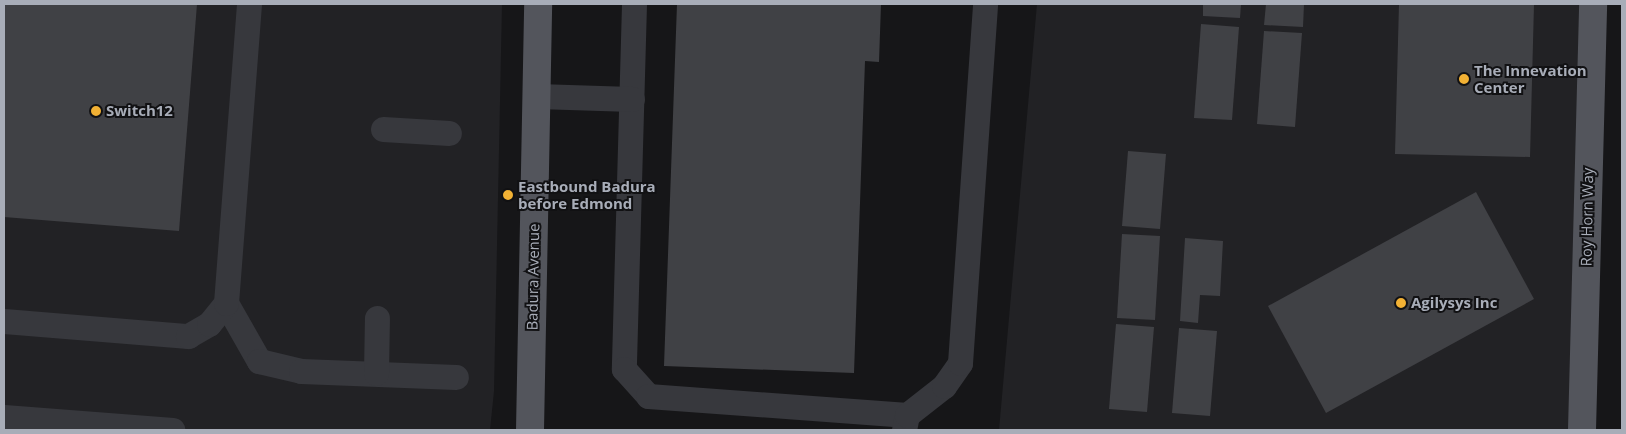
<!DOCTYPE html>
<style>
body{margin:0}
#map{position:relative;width:1626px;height:434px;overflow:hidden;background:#161618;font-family:"Open Sans",sans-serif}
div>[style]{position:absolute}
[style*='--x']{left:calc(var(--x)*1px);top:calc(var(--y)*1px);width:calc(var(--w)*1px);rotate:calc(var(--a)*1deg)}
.built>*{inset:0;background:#222225}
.building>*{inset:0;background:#404145}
.minor>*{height:25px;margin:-12.5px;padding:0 12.5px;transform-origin:12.5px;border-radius:12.5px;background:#37383d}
.major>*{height:28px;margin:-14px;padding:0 14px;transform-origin:14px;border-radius:14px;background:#53555c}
.dots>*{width:14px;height:14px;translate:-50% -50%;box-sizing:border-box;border:2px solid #111113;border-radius:50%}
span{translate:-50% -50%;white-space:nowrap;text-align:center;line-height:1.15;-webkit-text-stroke:4px #111113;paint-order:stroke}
.poi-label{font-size:15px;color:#a8adb8;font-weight:700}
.left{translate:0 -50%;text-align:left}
.street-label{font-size:15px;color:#a8adb8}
.frame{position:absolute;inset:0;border:5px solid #a8adb8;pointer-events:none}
</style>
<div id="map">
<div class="built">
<div style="clip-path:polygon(4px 4px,502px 4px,494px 391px,490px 430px,4px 430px)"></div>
<div style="clip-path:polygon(1037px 4px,1593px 4px,1582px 430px,999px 430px)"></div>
</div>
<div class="building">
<div style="clip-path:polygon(4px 4px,197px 4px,179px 231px,4px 217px)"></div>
<div style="clip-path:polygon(677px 4px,881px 4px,879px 62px,865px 61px,854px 373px,664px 366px)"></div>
<div style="clip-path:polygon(1203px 4px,1241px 4px,1240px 18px,1203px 16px)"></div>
<div style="clip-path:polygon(1266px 4px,1304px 4px,1303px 27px,1264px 25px)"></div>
<div style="clip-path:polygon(1399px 4px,1534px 4px,1530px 157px,1395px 154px)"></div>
<div style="clip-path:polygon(1201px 24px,1239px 27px,1232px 120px,1194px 118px)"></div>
<div style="clip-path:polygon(1264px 31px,1302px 33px,1295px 127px,1257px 124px)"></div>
<div style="clip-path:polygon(1128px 151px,1166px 154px,1160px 229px,1122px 226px)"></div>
<div style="clip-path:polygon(1476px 192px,1534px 299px,1326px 413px,1268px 306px)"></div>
<div style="clip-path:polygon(1122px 234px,1160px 236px,1155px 320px,1117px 318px)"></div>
<div style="clip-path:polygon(1185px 238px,1223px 241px,1220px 296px,1200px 295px,1198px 323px,1180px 321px)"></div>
<div style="clip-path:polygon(1116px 324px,1154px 327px,1147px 412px,1109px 409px)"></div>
<div style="clip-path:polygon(1179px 328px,1217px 331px,1210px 416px,1172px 413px)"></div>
</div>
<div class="minor">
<div style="--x:634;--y:4;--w:365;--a:91.6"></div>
<div style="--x:624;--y:369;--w:36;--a:48"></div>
<div style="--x:648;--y:396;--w:260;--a:4.2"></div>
<div style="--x:537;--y:96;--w:95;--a:1.8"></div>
<div style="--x:383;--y:129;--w:66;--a:3.5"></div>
<div style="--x:226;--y:303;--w:67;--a:60.4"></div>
<div style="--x:259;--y:361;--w:43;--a:13.4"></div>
<div style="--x:301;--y:371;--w:155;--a:2.2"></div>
<div style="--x:4;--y:321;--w:185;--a:4.7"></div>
<div style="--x:188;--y:336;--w:24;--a:-30"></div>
<div style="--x:209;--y:324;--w:27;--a:-51"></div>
<div style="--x:226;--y:303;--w:300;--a:-85.6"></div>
<div style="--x:376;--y:373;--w:55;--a:-89"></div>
<div style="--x:4;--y:417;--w:169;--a:4.4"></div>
<div style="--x:904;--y:430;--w:15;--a:-79"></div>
<div style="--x:907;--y:415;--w:47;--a:-38.1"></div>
<div style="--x:944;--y:386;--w:28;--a:-55"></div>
<div style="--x:960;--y:363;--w:360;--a:-86"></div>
</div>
<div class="major">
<div style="--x:530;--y:430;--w:426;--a:-88.9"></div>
<div style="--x:1582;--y:430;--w:426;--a:-88.5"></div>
</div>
<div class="dots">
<div style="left:1464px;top:79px;background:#f2b134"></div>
<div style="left:96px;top:111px;background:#f2b134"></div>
<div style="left:508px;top:195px;background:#f2b134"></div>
<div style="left:1401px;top:303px;background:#f2b134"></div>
</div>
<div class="poi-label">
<span class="left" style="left:1474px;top:79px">The Innevation<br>Center</span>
<span class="left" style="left:106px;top:111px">Switch12</span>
<span class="left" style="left:518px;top:195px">Eastbound Badura<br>before Edmond</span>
<span class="left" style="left:1411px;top:303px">Agilysys Inc</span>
</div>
<div class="street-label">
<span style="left:1587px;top:217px;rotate:-89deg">Roy Horn Way</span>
<span style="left:533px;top:277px;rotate:-89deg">Badura Avenue</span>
</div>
<div class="frame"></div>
</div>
